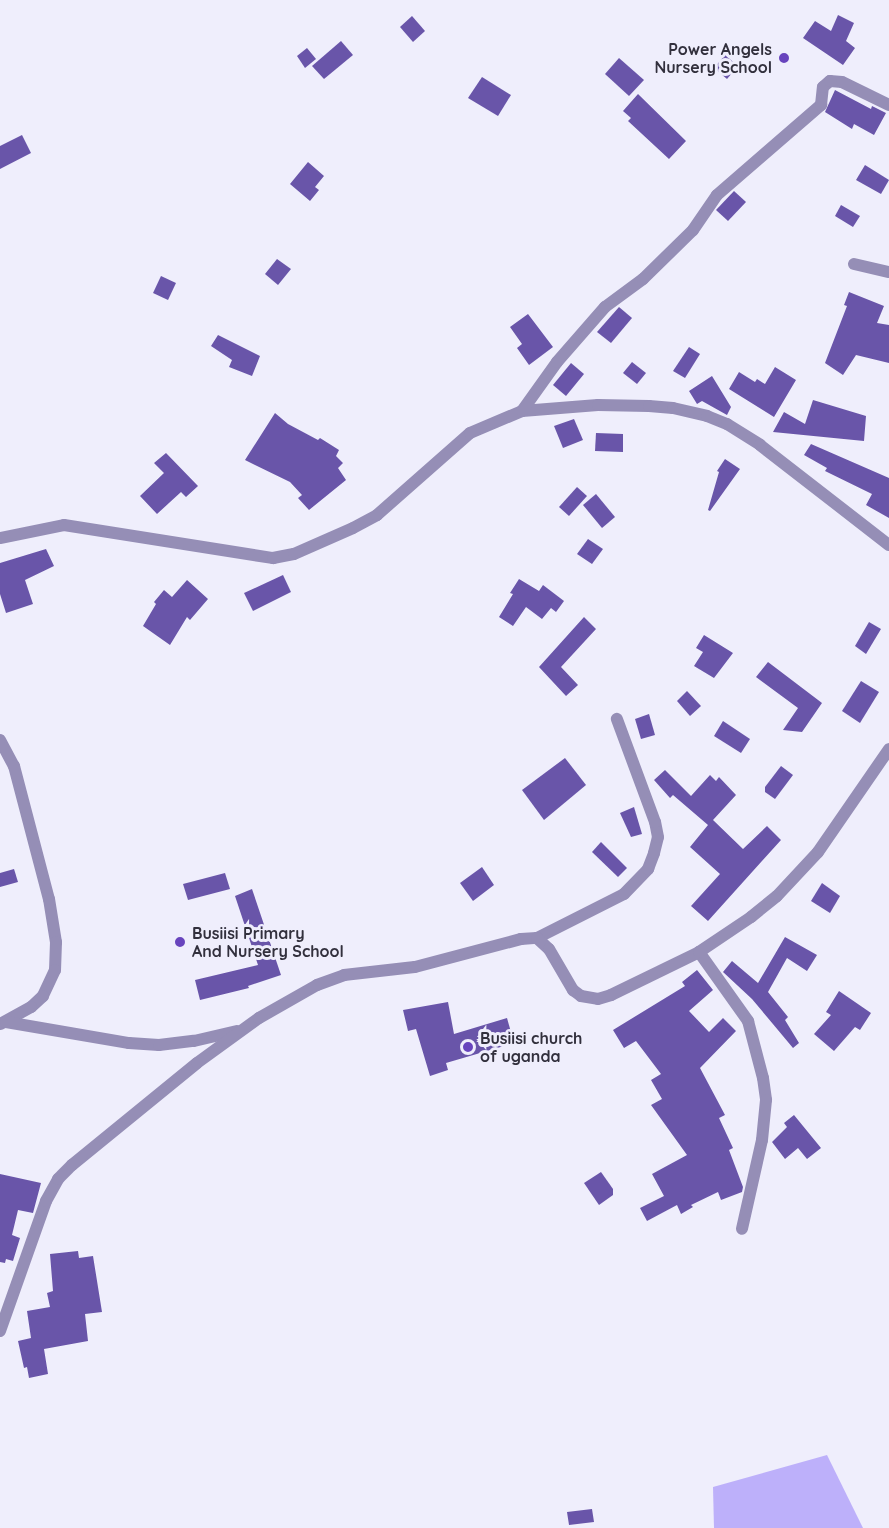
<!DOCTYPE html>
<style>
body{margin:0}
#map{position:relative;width:889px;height:1528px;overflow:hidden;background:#efeefc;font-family:Quicksand,sans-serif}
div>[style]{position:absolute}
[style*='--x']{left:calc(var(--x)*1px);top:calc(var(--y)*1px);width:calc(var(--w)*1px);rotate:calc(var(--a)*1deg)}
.forest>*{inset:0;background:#bdb0fa}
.building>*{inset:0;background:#6955a9}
.minor>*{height:12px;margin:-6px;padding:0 6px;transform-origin:6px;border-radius:6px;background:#958eb6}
.dots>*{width:16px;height:16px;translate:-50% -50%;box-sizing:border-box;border:3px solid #efeefc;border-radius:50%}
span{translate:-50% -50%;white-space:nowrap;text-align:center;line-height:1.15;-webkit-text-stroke:6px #efeefc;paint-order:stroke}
.poi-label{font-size:16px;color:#32303d;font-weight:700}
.right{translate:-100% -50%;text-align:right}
.left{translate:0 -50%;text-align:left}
</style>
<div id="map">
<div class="forest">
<div style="clip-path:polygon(827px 1455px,863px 1528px,714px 1528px,713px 1487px)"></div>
</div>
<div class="building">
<div style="clip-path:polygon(838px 15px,854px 23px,846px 41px,855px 48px,843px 65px,803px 38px,815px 21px,831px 31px)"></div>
<div style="clip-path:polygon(412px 16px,425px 31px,413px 42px,400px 27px)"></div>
<div style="clip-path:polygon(341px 41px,353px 55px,324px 79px,312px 66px)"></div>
<div style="clip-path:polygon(307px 48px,316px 59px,305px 68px,297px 56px)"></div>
<div style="clip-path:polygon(725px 55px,738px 66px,727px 79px,714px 68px)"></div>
<div style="clip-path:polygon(619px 58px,644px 80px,629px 96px,605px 74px)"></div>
<div style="clip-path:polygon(482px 77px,511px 95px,498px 116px,468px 98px)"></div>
<div style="clip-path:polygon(835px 90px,871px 109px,872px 106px,886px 113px,874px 135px,854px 124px,852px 129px,825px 112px)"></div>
<div style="clip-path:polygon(638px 94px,686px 141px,669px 159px,628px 121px,631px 118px,623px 111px)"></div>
<div style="clip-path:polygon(22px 135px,31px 153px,0 169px,0 146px)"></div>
<div style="clip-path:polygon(308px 162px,324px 176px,315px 187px,319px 190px,310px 201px,290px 184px)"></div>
<div style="clip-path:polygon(865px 165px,889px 180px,881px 194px,856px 180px)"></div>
<div style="clip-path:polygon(734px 191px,746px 202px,728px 221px,716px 210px)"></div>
<div style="clip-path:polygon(841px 205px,860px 216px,853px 227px,835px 216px)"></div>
<div style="clip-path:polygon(277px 259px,291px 269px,278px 285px,265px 274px)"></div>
<div style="clip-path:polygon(161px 276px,176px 283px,168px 300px,153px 293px)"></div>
<div style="clip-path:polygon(849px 292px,884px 306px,877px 323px,889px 325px,889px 363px,856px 355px,843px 375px,825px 363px,847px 306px,844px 305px)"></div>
<div style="clip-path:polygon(619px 307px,632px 318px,611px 343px,597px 332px)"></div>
<div style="clip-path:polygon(528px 314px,553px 347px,529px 365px,517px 348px,522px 344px,510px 327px)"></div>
<div style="clip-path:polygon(218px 335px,260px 356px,252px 376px,229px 367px,232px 360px,211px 346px)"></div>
<div style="clip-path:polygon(689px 347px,700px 354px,685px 378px,673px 371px)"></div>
<div style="clip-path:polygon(632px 362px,646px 373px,637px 384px,623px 373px)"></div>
<div style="clip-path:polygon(571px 363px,584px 374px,566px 396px,553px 385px)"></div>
<div style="clip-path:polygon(775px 367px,796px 380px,774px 417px,729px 389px,739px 372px,755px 382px,757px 379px,765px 384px)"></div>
<div style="clip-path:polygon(712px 376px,731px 407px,727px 415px,702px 401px,697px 404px,689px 391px)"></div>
<div style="clip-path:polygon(813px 400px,866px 416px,864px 441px,773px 432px,784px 412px,805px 424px)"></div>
<div style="clip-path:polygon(275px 413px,288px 424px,318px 440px,320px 438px,339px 450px,336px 456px,343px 463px,338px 468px,346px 480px,309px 510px,298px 498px,302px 495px,290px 482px,245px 460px)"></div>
<div style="clip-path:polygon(574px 419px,583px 440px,563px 448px,554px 426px)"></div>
<div style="clip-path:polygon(596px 433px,623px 434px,623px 452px,595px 451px)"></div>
<div style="clip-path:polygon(811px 444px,889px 478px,889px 518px,866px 505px,872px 494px,825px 471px,827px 468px,804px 455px)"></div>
<div style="clip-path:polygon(166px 453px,198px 486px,186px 497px,181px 492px,157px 514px,140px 496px,164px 473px,154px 463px)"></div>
<div style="clip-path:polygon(725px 459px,740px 469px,710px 511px,708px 510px,719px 472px,717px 471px)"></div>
<div style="clip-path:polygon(577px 487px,587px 496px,569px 516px,559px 507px)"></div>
<div style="clip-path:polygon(596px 494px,615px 517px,602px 528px,583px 505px)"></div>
<div style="clip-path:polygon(588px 539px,603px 549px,592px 564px,577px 554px)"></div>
<div style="clip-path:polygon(46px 549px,54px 566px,25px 580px,33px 604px,6px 613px,0 594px,0 563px)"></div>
<div style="clip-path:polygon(283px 575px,291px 592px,253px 611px,244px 593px)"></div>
<div style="clip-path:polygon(519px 579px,539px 591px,543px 585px,564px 601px,556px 612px,551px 608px,542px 619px,526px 607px,513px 626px,499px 617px,513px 594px,510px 593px)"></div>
<div style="clip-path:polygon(187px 580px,208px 599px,190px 620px,187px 617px,170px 645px,143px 626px,156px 604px,154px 602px,164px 590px,172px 597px)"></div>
<div style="clip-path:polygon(584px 617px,596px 629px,561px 667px,578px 685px,566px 696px,539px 667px)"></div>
<div style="clip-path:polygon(869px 622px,881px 629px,866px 654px,855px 646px)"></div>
<div style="clip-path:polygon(704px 635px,733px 653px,714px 678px,694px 666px,703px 652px,696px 648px)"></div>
<div style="clip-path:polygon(768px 662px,822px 703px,802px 732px,783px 730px,798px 708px,756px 677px)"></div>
<div style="clip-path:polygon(861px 681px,879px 692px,860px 723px,842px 711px)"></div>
<div style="clip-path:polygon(687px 691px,701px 706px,690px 716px,677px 701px)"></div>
<div style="clip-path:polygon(649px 714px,655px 735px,641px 739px,635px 719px)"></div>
<div style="clip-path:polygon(723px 721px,750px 739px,741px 753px,714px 736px)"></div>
<div style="clip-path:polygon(565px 758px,586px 785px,544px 820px,522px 790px)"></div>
<div style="clip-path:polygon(781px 766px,793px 775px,775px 799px,765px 792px,765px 787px)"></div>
<div style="clip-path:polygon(665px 770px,691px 796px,710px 775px,716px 781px,719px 777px,736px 795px,713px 820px,743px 849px,767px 826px,781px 840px,708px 921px,691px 906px,720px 874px,690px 847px,708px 825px,673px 795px,670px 798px,654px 780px)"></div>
<div style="clip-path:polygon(634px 807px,642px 834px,631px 837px,620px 813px)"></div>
<div style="clip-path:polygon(601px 842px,627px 868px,618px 877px,592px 852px)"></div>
<div style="clip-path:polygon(482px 867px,494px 885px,473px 901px,460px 883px)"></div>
<div style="clip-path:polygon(14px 869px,18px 882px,0 887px,0 873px)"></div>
<div style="clip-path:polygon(225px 873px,230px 889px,188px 900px,183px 884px)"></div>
<div style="clip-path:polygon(822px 883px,840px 896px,830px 913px,811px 901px)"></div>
<div style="clip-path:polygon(252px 889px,281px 975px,248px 986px,249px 988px,200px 1000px,195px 980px,258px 965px,235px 896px)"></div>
<div style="clip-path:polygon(785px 937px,817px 955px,807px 971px,787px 958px,768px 992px,788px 1017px,785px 1020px,799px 1043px,793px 1048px,752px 999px,723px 972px,732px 961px,758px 983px)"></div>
<div style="clip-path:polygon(697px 970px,713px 990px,689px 1011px,709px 1032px,723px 1018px,736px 1031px,700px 1068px,725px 1115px,719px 1118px,733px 1148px,729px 1150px,743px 1187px,742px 1192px,721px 1200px,718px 1192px,691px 1205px,693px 1207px,681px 1214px,677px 1205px,647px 1221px,640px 1208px,664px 1196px,652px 1174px,687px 1155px,651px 1105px,662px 1099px,651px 1080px,661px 1074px,636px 1041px,624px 1048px,613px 1030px,685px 986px,682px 982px)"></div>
<div style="clip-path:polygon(839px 991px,871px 1013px,860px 1030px,855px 1027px,834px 1051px,814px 1034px,831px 1015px,826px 1012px)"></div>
<div style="clip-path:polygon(448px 1002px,454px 1034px,507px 1018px,514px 1043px,446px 1063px,448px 1070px,430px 1076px,416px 1029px,408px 1031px,403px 1010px)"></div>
<div style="clip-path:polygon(794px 1115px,821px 1148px,807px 1159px,798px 1148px,785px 1159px,772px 1142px,787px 1127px,784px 1123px)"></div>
<div style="clip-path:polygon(601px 1172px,613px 1189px,613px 1195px,599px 1205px,584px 1183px)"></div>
<div style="clip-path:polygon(0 1174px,41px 1183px,33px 1213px,18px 1210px,12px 1235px,20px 1238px,13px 1261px,6px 1259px,5px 1263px,0 1262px)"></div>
<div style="clip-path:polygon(78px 1251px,79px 1258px,93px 1256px,102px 1312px,85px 1314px,88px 1341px,44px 1349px,48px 1374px,29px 1378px,27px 1367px,24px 1368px,18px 1341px,31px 1338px,27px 1311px,50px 1307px,47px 1293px,53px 1291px,50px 1254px)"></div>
<div style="clip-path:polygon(592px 1509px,594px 1522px,569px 1525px,567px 1512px)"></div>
</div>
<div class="minor">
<div style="--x:854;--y:264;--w:36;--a:13"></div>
<div style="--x:522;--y:411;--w:76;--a:-4.5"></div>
<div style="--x:598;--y:405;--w:51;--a:1.1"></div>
<div style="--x:649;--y:406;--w:24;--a:5"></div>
<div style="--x:673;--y:408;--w:35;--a:13"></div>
<div style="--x:707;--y:416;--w:22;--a:22"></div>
<div style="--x:727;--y:424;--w:39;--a:32"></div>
<div style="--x:760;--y:445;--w:163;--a:37.8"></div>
<div style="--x:0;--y:538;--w:65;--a:-11.5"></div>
<div style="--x:64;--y:525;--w:212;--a:9"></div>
<div style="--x:273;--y:558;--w:21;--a:-11"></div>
<div style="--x:294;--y:554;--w:64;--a:-23.8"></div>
<div style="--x:353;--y:528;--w:27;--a:-28"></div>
<div style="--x:377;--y:515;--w:124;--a:-41.4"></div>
<div style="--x:470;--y:433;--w:56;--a:-22.9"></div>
<div style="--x:522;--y:411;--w:60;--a:-54.5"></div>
<div style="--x:557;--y:362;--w:73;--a:-48.9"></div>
<div style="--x:605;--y:307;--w:47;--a:-36.4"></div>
<div style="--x:643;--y:279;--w:70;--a:-44.4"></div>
<div style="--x:693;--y:230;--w:42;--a:-55.6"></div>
<div style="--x:717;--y:195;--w:138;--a:-40.9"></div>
<div style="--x:821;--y:105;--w:18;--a:-84"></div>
<div style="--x:823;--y:87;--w:9;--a:-41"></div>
<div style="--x:830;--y:81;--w:12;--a:5"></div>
<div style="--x:842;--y:82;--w:52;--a:26.1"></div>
<div style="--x:0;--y:740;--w:30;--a:62"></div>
<div style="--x:14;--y:766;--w:138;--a:75.3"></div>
<div style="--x:49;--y:899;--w:44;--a:80.8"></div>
<div style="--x:56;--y:942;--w:28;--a:92"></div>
<div style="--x:55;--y:970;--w:29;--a:115"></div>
<div style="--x:43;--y:996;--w:16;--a:137"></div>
<div style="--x:31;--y:1007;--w:35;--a:151"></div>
<div style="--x:537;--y:938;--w:97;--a:-26.8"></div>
<div style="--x:624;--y:894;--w:35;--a:-46"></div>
<div style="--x:648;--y:869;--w:17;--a:-69"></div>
<div style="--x:654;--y:853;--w:16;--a:-76"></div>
<div style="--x:658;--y:837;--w:15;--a:-101"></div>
<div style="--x:655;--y:822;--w:110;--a:-110.3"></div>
<div style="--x:699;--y:952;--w:85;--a:54.6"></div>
<div style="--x:748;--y:1021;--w:59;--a:75.3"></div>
<div style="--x:763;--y:1078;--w:22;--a:82"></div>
<div style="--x:766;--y:1100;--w:40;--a:95.7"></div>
<div style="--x:762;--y:1140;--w:91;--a:102.7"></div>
<div style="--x:6;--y:1022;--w:125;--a:9.7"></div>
<div style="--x:129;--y:1043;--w:30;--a:4"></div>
<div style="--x:159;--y:1045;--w:35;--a:-7"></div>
<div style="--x:194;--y:1041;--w:44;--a:-13.1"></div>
<div style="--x:0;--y:1331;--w:138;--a:-70.5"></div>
<div style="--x:46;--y:1201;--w:25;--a:-61"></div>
<div style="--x:58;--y:1179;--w:20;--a:-45"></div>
<div style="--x:72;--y:1165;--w:161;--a:-39.2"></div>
<div style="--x:197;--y:1063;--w:77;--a:-36"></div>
<div style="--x:259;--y:1018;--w:67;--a:-29.6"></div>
<div style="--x:317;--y:985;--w:29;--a:-20"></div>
<div style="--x:344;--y:975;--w:71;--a:-6.4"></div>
<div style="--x:415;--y:967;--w:110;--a:-14.8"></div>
<div style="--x:521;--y:939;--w:16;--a:-4"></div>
<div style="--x:537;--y:938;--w:16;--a:43"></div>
<div style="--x:549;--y:949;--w:48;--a:59.7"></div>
<div style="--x:573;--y:990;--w:10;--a:37"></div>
<div style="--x:581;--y:996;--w:17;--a:10"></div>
<div style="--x:598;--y:999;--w:14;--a:-17"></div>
<div style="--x:611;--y:995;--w:98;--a:-26"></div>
<div style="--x:699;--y:952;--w:63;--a:-33.9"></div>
<div style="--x:751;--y:917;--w:33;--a:-39"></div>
<div style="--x:777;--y:896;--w:60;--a:-47"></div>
<div style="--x:818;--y:852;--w:125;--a:-55.4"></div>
</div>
<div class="dots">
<div style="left:784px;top:58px;background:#6844bd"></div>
<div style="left:180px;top:942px;background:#6844bd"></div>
<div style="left:468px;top:1047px;background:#6844bd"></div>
</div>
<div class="poi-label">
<span class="right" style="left:772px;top:58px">Power Angels<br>Nursery School</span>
<span class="left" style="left:192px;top:942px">Busiisi Primary<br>And Nursery School</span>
<span class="left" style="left:480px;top:1047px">Busiisi church<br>of uganda</span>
</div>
</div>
